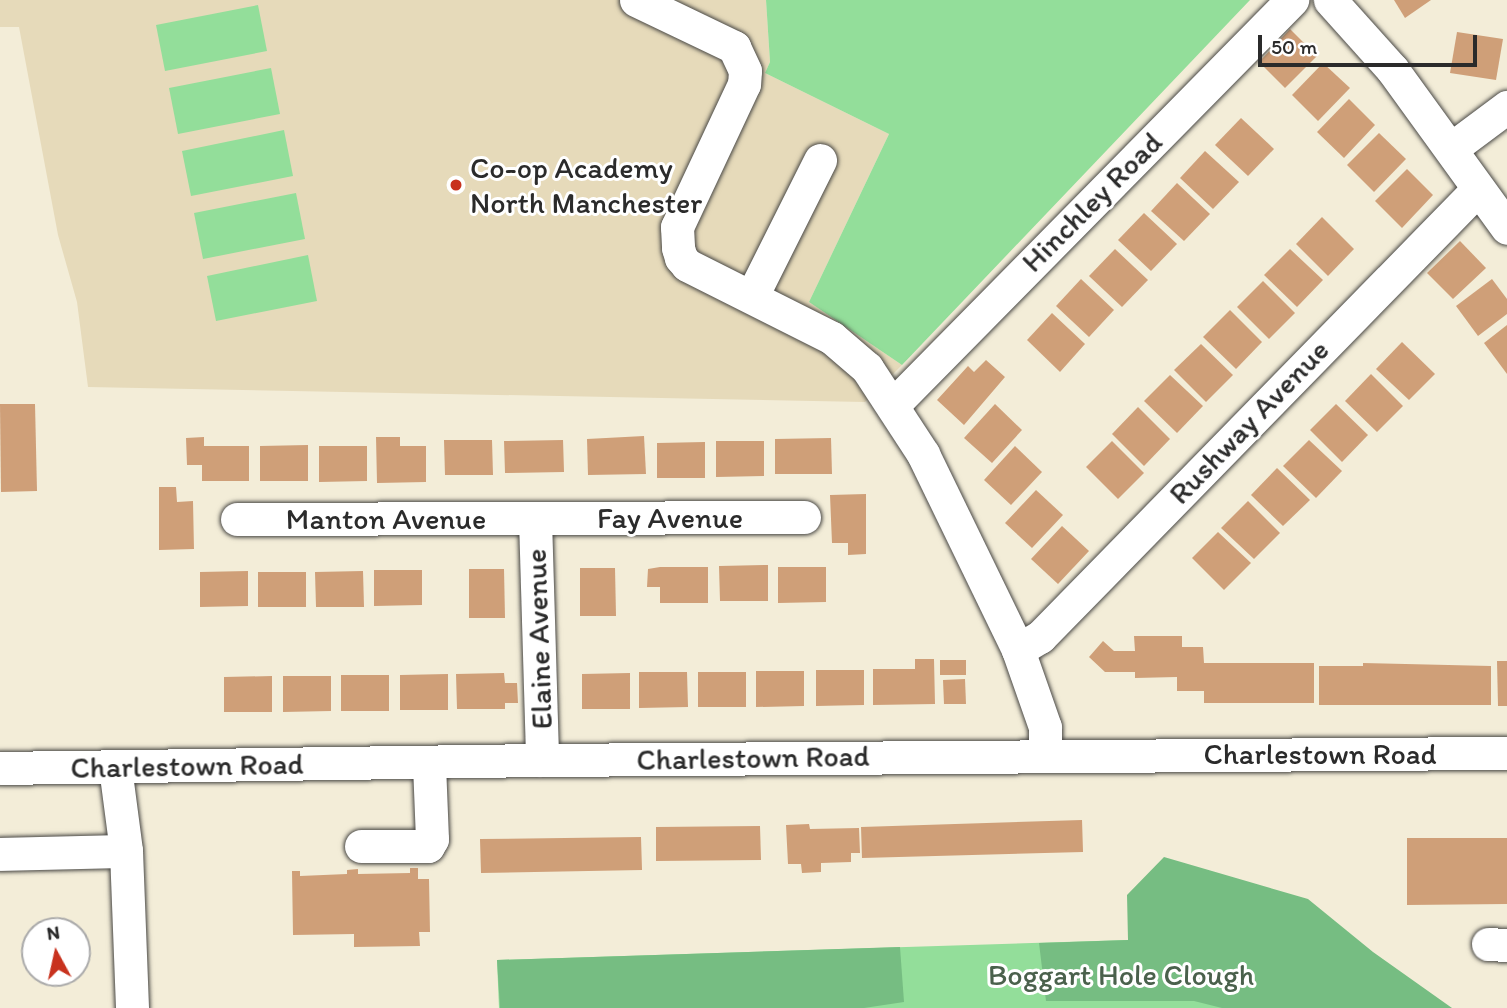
<!DOCTYPE html>
<style>
body{margin:0}
#map{position:relative;width:1507px;height:1008px;overflow:hidden;background:#f3edd8;font-family:Itim,sans-serif}
div>[style]{position:absolute}
[style*='--x']{left:calc(var(--x)*1px);top:calc(var(--y)*1px);width:calc(var(--w)*1px);rotate:calc(var(--a)*1deg)}
.built>*{inset:0;background:#e6daba}
.green>*{inset:0;background:#93de9a}
.forest>*{inset:0;background:#76bd82}
.building>*{inset:0;background:#cf9f78}
.roads{filter:drop-shadow(0 0 2px #494845) drop-shadow(0 0 2px #494845)}
.minor>*{height:33px;margin:-16.5px;padding:0 16.5px;transform-origin:16.5px;border-radius:16.5px;background:#fff}
.dots>*{width:19px;height:19px;translate:-50% -50%;box-sizing:border-box;border:4px solid #fff;border-radius:50%}
span{translate:-50% -50%;white-space:nowrap;text-align:center;line-height:1.15;-webkit-text-stroke:6px #fff;paint-order:stroke}
.poi-label{font-size:30px;color:#2b2b2b}
.left{translate:0 -50%;text-align:left}
.street-label{font-size:30px;color:#2b2b2b}
.park-label{font-size:30px;color:#4a614c}
.north{position:absolute;left:21px;top:917px;width:70px;height:70px;box-sizing:border-box;background:#fff;border:2px solid #aaa;border-radius:50%;rotate:352deg;font-size:19px;font-weight:700;line-height:28px;text-align:center;color:#2b2b2b}
.north::after{content:'';display:block;margin:auto;width:24px;height:32px;background:#c8321e;clip-path:polygon(50% 0,100% 100%,50% 72%,0 100%)}
.scale{position:absolute;left:1258px;top:35px;width:219px;height:32px;box-sizing:border-box;border:4px solid #2b2b2b;border-top:0;padding-left:9px;font-size:21px;line-height:24px;white-space:nowrap;color:#2b2b2b;-webkit-text-stroke:5px #fff;paint-order:stroke}
</style>
<div id="map">
<div class="built">
<div style="clip-path:polygon(0 0,766px 0,770px 62px,765px 73px,889px 134px,809px 302px,902px 365px,865px 402px,88px 387px,77px 302px,58px 235px,19px 27px,0 27px)"></div>
</div>
<div class="green">
<div style="clip-path:polygon(766px 0,1250px 0,902px 365px,809px 302px,889px 134px,765px 73px,770px 62px)"></div>
<div style="clip-path:polygon(258px 5px,267px 51px,165px 71px,156px 25px)"></div>
<div style="clip-path:polygon(271px 68px,280px 114px,178px 134px,169px 88px)"></div>
<div style="clip-path:polygon(284px 130px,293px 176px,191px 196px,182px 151px)"></div>
<div style="clip-path:polygon(296px 193px,305px 239px,203px 259px,194px 213px)"></div>
<div style="clip-path:polygon(308px 255px,317px 301px,216px 321px,207px 276px)"></div>
<div style="clip-path:polygon(1128px 940px,1452px 1008px,499px 1008px,497px 960px)"></div>
</div>
<div class="forest">
<div style="clip-path:polygon(1164px 857px,1308px 899px,1373px 952px,1452px 1008px,1222px 1008px,1194px 1001px,1046px 1001px,1039px 943px,1128px 940px,1127px 895px)"></div>
<div style="clip-path:polygon(900px 947px,904px 1002px,864px 1008px,500px 1008px,497px 960px)"></div>
</div>
<div class="building">
<div style="clip-path:polygon(1394px 0,1431px 0,1405px 18px)"></div>
<div style="clip-path:polygon(1290px 29px,1317px 56px,1285px 88px,1259px 62px)"></div>
<div style="clip-path:polygon(1457px 32px,1503px 39px,1496px 80px,1450px 73px)"></div>
<div style="clip-path:polygon(1323px 63px,1350px 88px,1318px 121px,1292px 95px)"></div>
<div style="clip-path:polygon(1349px 99px,1375px 125px,1344px 158px,1317px 132px)"></div>
<div style="clip-path:polygon(1241px 118px,1274px 149px,1248px 176px,1215px 145px)"></div>
<div style="clip-path:polygon(1379px 133px,1406px 159px,1374px 192px,1347px 165px)"></div>
<div style="clip-path:polygon(1205px 151px,1239px 182px,1213px 209px,1180px 178px)"></div>
<div style="clip-path:polygon(1407px 169px,1433px 195px,1402px 228px,1375px 201px)"></div>
<div style="clip-path:polygon(1177px 183px,1210px 214px,1184px 241px,1151px 211px)"></div>
<div style="clip-path:polygon(1144px 213px,1177px 244px,1151px 271px,1118px 240px)"></div>
<div style="clip-path:polygon(1322px 217px,1354px 249px,1328px 276px,1296px 244px)"></div>
<div style="clip-path:polygon(1460px 241px,1486px 268px,1453px 299px,1427px 273px)"></div>
<div style="clip-path:polygon(1115px 249px,1148px 280px,1122px 307px,1089px 276px)"></div>
<div style="clip-path:polygon(1290px 249px,1323px 280px,1297px 307px,1264px 275px)"></div>
<div style="clip-path:polygon(1081px 279px,1114px 310px,1089px 337px,1056px 306px)"></div>
<div style="clip-path:polygon(1492px 279px,1507px 299px,1507px 314px,1478px 336px,1456px 306px)"></div>
<div style="clip-path:polygon(1263px 281px,1295px 313px,1269px 339px,1237px 307px)"></div>
<div style="clip-path:polygon(1230px 310px,1262px 342px,1236px 369px,1203px 337px)"></div>
<div style="clip-path:polygon(1052px 313px,1085px 344px,1060px 372px,1027px 340px)"></div>
<div style="clip-path:polygon(1507px 325px,1507px 374px,1484px 343px)"></div>
<div style="clip-path:polygon(1402px 342px,1435px 374px,1409px 400px,1376px 369px)"></div>
<div style="clip-path:polygon(1201px 344px,1233px 375px,1206px 402px,1174px 370px)"></div>
<div style="clip-path:polygon(986px 360px,1005px 377px,964px 425px,937px 400px,968px 366px,974px 372px)"></div>
<div style="clip-path:polygon(1371px 374px,1403px 406px,1377px 432px,1345px 401px)"></div>
<div style="clip-path:polygon(1170px 375px,1203px 406px,1177px 433px,1144px 401px)"></div>
<div style="clip-path:polygon(0 404px,35px 404px,37px 491px,1px 492px)"></div>
<div style="clip-path:polygon(995px 404px,1022px 430px,992px 463px,964px 438px)"></div>
<div style="clip-path:polygon(1336px 404px,1368px 435px,1342px 462px,1310px 430px)"></div>
<div style="clip-path:polygon(1138px 407px,1170px 439px,1144px 466px,1112px 434px)"></div>
<div style="clip-path:polygon(644px 436px,646px 474px,588px 475px,587px 439px)"></div>
<div style="clip-path:polygon(204px 437px,204px 446px,249px 446px,249px 481px,202px 481px,202px 465px,187px 465px,186px 438px)"></div>
<div style="clip-path:polygon(376px 437px,400px 437px,400px 446px,426px 446px,426px 482px,377px 483px)"></div>
<div style="clip-path:polygon(831px 438px,832px 474px,775px 474px,775px 439px)"></div>
<div style="clip-path:polygon(444px 440px,492px 440px,493px 475px,445px 475px)"></div>
<div style="clip-path:polygon(563px 440px,564px 472px,505px 473px,504px 441px)"></div>
<div style="clip-path:polygon(1309px 440px,1342px 471px,1316px 498px,1283px 466px)"></div>
<div style="clip-path:polygon(716px 441px,764px 441px,764px 476px,716px 477px)"></div>
<div style="clip-path:polygon(1112px 441px,1144px 473px,1118px 499px,1086px 467px)"></div>
<div style="clip-path:polygon(705px 442px,705px 478px,657px 478px,657px 443px)"></div>
<div style="clip-path:polygon(308px 445px,308px 481px,260px 481px,260px 446px)"></div>
<div style="clip-path:polygon(319px 446px,367px 446px,367px 481px,319px 482px)"></div>
<div style="clip-path:polygon(1015px 446px,1042px 472px,1011px 505px,984px 480px)"></div>
<div style="clip-path:polygon(1277px 468px,1310px 500px,1283px 526px,1251px 495px)"></div>
<div style="clip-path:polygon(159px 487px,176px 487px,177px 502px,193px 501px,194px 549px,159px 550px)"></div>
<div style="clip-path:polygon(1036px 490px,1063px 515px,1032px 548px,1005px 523px)"></div>
<div style="clip-path:polygon(866px 494px,866px 554px,848px 555px,848px 543px,832px 543px,830px 495px)"></div>
<div style="clip-path:polygon(1248px 501px,1280px 533px,1254px 559px,1221px 528px)"></div>
<div style="clip-path:polygon(1062px 526px,1089px 551px,1058px 584px,1031px 559px)"></div>
<div style="clip-path:polygon(1218px 532px,1251px 563px,1224px 590px,1192px 558px)"></div>
<div style="clip-path:polygon(768px 565px,768px 601px,720px 601px,719px 566px)"></div>
<div style="clip-path:polygon(660px 567px,708px 567px,708px 603px,660px 603px,660px 587px,647px 587px,648px 569px)"></div>
<div style="clip-path:polygon(778px 567px,826px 567px,826px 602px,778px 603px)"></div>
<div style="clip-path:polygon(580px 568px,615px 568px,616px 616px,580px 616px)"></div>
<div style="clip-path:polygon(469px 569px,504px 569px,505px 618px,469px 618px)"></div>
<div style="clip-path:polygon(374px 570px,422px 570px,422px 605px,374px 606px)"></div>
<div style="clip-path:polygon(248px 571px,248px 606px,200px 607px,200px 572px)"></div>
<div style="clip-path:polygon(363px 571px,364px 607px,316px 607px,315px 572px)"></div>
<div style="clip-path:polygon(258px 572px,306px 572px,306px 607px,258px 607px)"></div>
<div style="clip-path:polygon(1134px 636px,1182px 636px,1182px 647px,1203px 647px,1204px 663px,1314px 663px,1314px 703px,1204px 703px,1204px 691px,1177px 691px,1177px 677px,1135px 678px,1135px 672px,1105px 672px,1089px 657px,1103px 641px,1114px 651px,1135px 651px)"></div>
<div style="clip-path:polygon(915px 659px,934px 659px,935px 704px,873px 705px,873px 669px,915px 669px)"></div>
<div style="clip-path:polygon(940px 660px,966px 660px,966px 675px,940px 675px)"></div>
<div style="clip-path:polygon(1497px 661px,1507px 661px,1507px 706px,1498px 706px)"></div>
<div style="clip-path:polygon(1363px 663px,1491px 666px,1491px 705px,1319px 705px,1319px 666px,1363px 666px)"></div>
<div style="clip-path:polygon(816px 670px,864px 670px,864px 705px,816px 706px)"></div>
<div style="clip-path:polygon(756px 671px,804px 671px,804px 706px,756px 707px)"></div>
<div style="clip-path:polygon(639px 672px,687px 672px,688px 707px,639px 708px)"></div>
<div style="clip-path:polygon(698px 672px,746px 672px,746px 707px,698px 707px)"></div>
<div style="clip-path:polygon(504px 673px,505px 683px,517px 683px,518px 703px,505px 703px,505px 709px,457px 709px,456px 674px)"></div>
<div style="clip-path:polygon(630px 673px,630px 709px,582px 709px,582px 674px)"></div>
<div style="clip-path:polygon(448px 674px,448px 710px,400px 710px,400px 675px)"></div>
<div style="clip-path:polygon(341px 675px,389px 675px,389px 711px,341px 711px)"></div>
<div style="clip-path:polygon(272px 676px,272px 712px,224px 712px,224px 677px)"></div>
<div style="clip-path:polygon(283px 676px,331px 676px,331px 711px,283px 712px)"></div>
<div style="clip-path:polygon(965px 679px,966px 704px,944px 704px,943px 680px)"></div>
<div style="clip-path:polygon(1082px 820px,1083px 852px,862px 858px,861px 827px)"></div>
<div style="clip-path:polygon(809px 824px,810px 829px,859px 828px,860px 853px,851px 853px,851px 862px,821px 863px,821px 872px,802px 873px,801px 864px,788px 864px,786px 825px)"></div>
<div style="clip-path:polygon(760px 826px,761px 860px,656px 861px,656px 827px)"></div>
<div style="clip-path:polygon(641px 837px,642px 870px,481px 873px,480px 839px)"></div>
<div style="clip-path:polygon(1407px 838px,1507px 838px,1507px 904px,1407px 905px)"></div>
<div style="clip-path:polygon(410px 868px,418px 868px,418px 879px,429px 879px,430px 932px,419px 932px,420px 946px,354px 947px,354px 934px,293px 935px,292px 871px,300px 871px,300px 876px,347px 874px,347px 870px,358px 869px,358px 874px,410px 873px)"></div>
</div>
<div class="roads">
<div class="minor">
<div style="--x:636;--y:0;--w:109;--a:25.6"></div>
<div style="--x:734;--y:47;--w:26;--a:65"></div>
<div style="--x:745;--y:71;--w:13;--a:94"></div>
<div style="--x:744;--y:84;--w:158;--a:115.1"></div>
<div style="--x:677;--y:227;--w:21;--a:87"></div>
<div style="--x:678;--y:248;--w:10;--a:73"></div>
<div style="--x:681;--y:258;--w:9;--a:49"></div>
<div style="--x:687;--y:265;--w:162;--a:26.7"></div>
<div style="--x:832;--y:338;--w:46;--a:40.6"></div>
<div style="--x:867;--y:368;--w:103;--a:56.9"></div>
<div style="--x:923;--y:454;--w:218;--a:64.1"></div>
<div style="--x:1018;--y:650;--w:82;--a:70.7"></div>
<div style="--x:1045;--y:727;--w:28;--a:90"></div>
<div style="--x:1330;--y:0;--w:93;--a:48.1"></div>
<div style="--x:1392;--y:69;--w:196;--a:54.1"></div>
<div style="--x:1452;--y:148;--w:69;--a:-36.7"></div>
<div style="--x:752;--y:296;--w:152;--a:-63.4"></div>
<div style="--x:893;--y:405;--w:569;--a:-45.43"></div>
<div style="--x:237;--y:519;--w:567;--a:-0.2"></div>
<div style="--x:535;--y:519;--w:241;--a:88.3"></div>
<div style="--x:1018;--y:650;--w:26;--a:-31"></div>
<div style="--x:1040;--y:637;--w:625;--a:-45.65"></div>
<div style="--x:115;--y:767;--w:85;--a:82.5"></div>
<div style="--x:126;--y:851;--w:157;--a:87.8"></div>
<div style="--x:0;--y:768;--w:542;--a:-0.85"></div>
<div style="--x:542;--y:760;--w:965;--a:-0.42"></div>
<div style="--x:361;--y:846;--w:67;--a:0"></div>
<div style="--x:428;--y:846;--w:8;--a:-60"></div>
<div style="--x:432;--y:839;--w:76;--a:-92.3"></div>
<div style="--x:0;--y:854;--w:126;--a:-1.4"></div>
<div style="--x:1488;--y:944;--w:19;--a:3"></div>
</div>
</div>
<div class="dots">
<div style="left:456px;top:185px;background:#c8321e"></div>
</div>
<div class="poi-label">
<span class="left" style="left:470px;top:185px">Co-op Academy<br>North Manchester</span>
</div>
<div class="street-label">
<span style="left:1092px;top:202px;rotate:-45deg">Hinchley Road</span>
<span style="left:1249px;top:422px;rotate:-46deg">Rushway Avenue</span>
<span style="left:670px;top:518px">Fay Avenue</span>
<span style="left:386px;top:519px">Manton Avenue</span>
<span style="left:539px;top:639px;rotate:-92deg">Elaine Avenue</span>
<span style="left:1320px;top:754px">Charlestown Road</span>
<span style="left:753px;top:758px;rotate:-1deg">Charlestown Road</span>
<span style="left:187px;top:766px;rotate:-1deg">Charlestown Road</span>
</div>
<div class="park-label">
<span style="left:1121px;top:975px">Boggart Hole Clough</span>
</div>
<div class="north">N</div>
<div class="scale">50 m</div>
</div>
